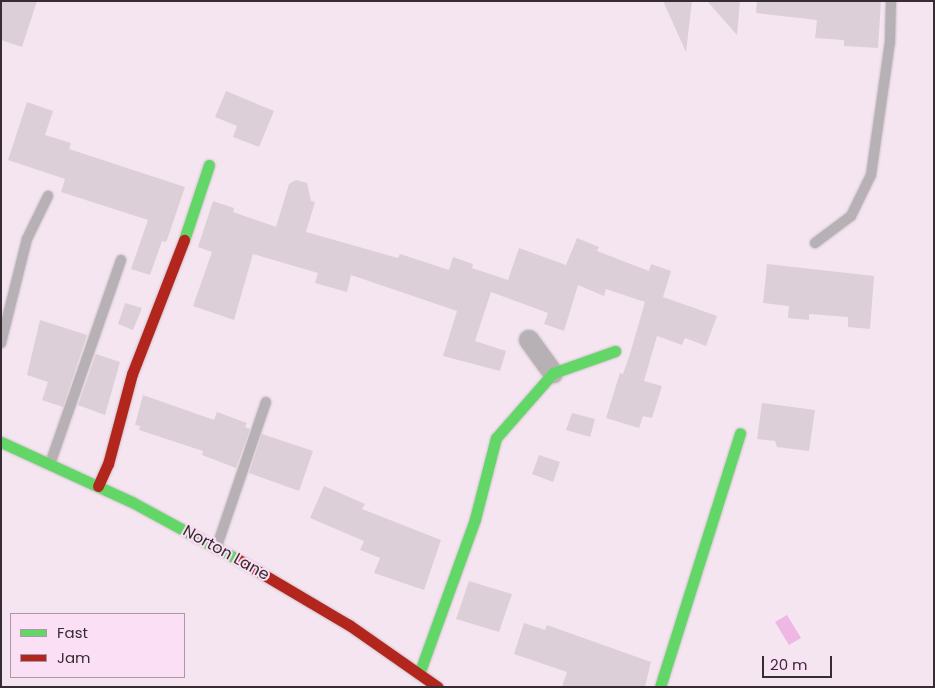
<!DOCTYPE html>
<style>
body{margin:0}
#map{position:relative;width:935px;height:688px;overflow:hidden;background:#f5e5f0;font-family:Poppins,sans-serif}
div>[style]{position:absolute}
[style*='--x']{left:calc(var(--x)*1px);top:calc(var(--y)*1px);width:calc(var(--w)*1px);rotate:calc(var(--a)*1deg)}
.water>*{inset:0;background:#efb7e3}
.building>*{inset:0;background:#dccfd8}
.roads{filter:drop-shadow(0 0 1px #cdc2ca) drop-shadow(0 0 1px #cdc2ca)}
.lane>*{height:10px;margin:-5px;padding:0 5px;transform-origin:5px;border-radius:5px;background:#b7b1b5}
.street>*{height:20px;margin:-10px;padding:0 10px;transform-origin:10px;border-radius:10px;background:#b7b1b5}
.fast>*{height:11px;margin:-5.5px;padding:0 5.5px;transform-origin:5.5px;border-radius:5.5px;background:#63d668}
.jam>*{height:11px;margin:-5.5px;padding:0 5.5px;transform-origin:5.5px;border-radius:5.5px;background:#b3261e}
span{translate:-50% -50%;white-space:nowrap;text-align:center;line-height:1.15;-webkit-text-stroke:4px #fbdff4;paint-order:stroke}
.street-label{font-size:16px;color:#362c34}
.frame{position:absolute;inset:0;border:2px solid #362c34;pointer-events:none}
.legend{position:absolute;left:10px;top:613px;width:175px;height:65px;box-sizing:border-box;background:#fbdff4;border:1px solid #ac97a7;margin:0;padding:6px 9px;list-style:none;font-size:15px;color:#362c34}
.legend li{display:flex;align-items:center;gap:10px;height:25px}
.legend b{width:25px;border:1px solid #ac97a7}
.scale{position:absolute;left:762px;top:656px;width:70px;height:22px;box-sizing:border-box;border:2px solid #362c34;border-top:0;padding-left:6px;font-size:15px;line-height:18px;white-space:nowrap;color:#362c34;-webkit-text-stroke:4px #fbdff4;paint-order:stroke}
</style>
<div id="map">
<div class="water">
<div style="clip-path:polygon(787px 615px,801px 638px,789px 645px,775px 622px)"></div>
</div>
<div class="building">
<div style="clip-path:polygon(1px 1px,37px 1px,22px 47px,1px 40px)"></div>
<div style="clip-path:polygon(663px 1px,692px 1px,686px 52px)"></div>
<div style="clip-path:polygon(707px 1px,740px 1px,737px 35px)"></div>
<div style="clip-path:polygon(757px 1px,881px 1px,878px 48px,844px 46px,844px 40px,815px 38px,817px 20px,756px 13px)"></div>
<div style="clip-path:polygon(226px 91px,274px 111px,259px 147px,233px 137px,237px 126px,215px 117px)"></div>
<div style="clip-path:polygon(27px 102px,53px 111px,45px 135px,71px 143px,69px 149px,185px 187px,168px 237px,166px 242px,162px 241px,150px 275px,131px 269px,148px 220px,61px 192px,65px 179px,8px 160px)"></div>
<div style="clip-path:polygon(296px 180px,307px 183px,311px 201px,315px 202px,306px 232px,398px 258px,400px 254px,449px 270px,453px 257px,473px 264px,472px 268px,508px 280px,519px 248px,566px 265px,577px 238px,599px 247px,597px 251px,649px 271px,651px 264px,671px 271px,663px 297px,717px 316px,706px 346px,685px 338px,682px 345px,657px 336px,644px 381px,662px 386px,652px 418px,643px 416px,639px 428px,606px 418px,620px 373px,623px 374px,630px 354px,645px 302px,606px 289px,604px 296px,578px 285px,564px 331px,544px 324px,548px 313px,491px 292px,475px 341px,506px 351px,500px 371px,443px 356px,457px 311px,351px 275px,347px 292px,315px 283px,318px 273px,253px 254px,234px 320px,193px 306px,212px 252px,198px 247px,213px 201px,234px 208px,233px 212px,276px 227px,289px 184px)"></div>
<div style="clip-path:polygon(767px 264px,874px 276px,870px 329px,848px 327px,848px 317px,809px 314px,809px 320px,788px 318px,789px 306px,763px 303px)"></div>
<div style="clip-path:polygon(125px 303px,142px 308px,133px 330px,118px 324px)"></div>
<div style="clip-path:polygon(40px 320px,87px 335px,63px 407px,42px 400px,48px 382px,27px 375px)"></div>
<div style="clip-path:polygon(96px 354px,120px 362px,105px 415px,78px 405px)"></div>
<div style="clip-path:polygon(143px 395px,214px 420px,217px 412px,247px 423px,245px 427px,250px 429px,236px 468px,202px 455px,203px 451px,139px 430px,140px 426px,135px 425px)"></div>
<div style="clip-path:polygon(762px 403px,815px 410px,809px 451px,777px 447px,775px 441px,757px 439px)"></div>
<div style="clip-path:polygon(572px 413px,595px 419px,590px 437px,566px 430px)"></div>
<div style="clip-path:polygon(262px 434px,313px 451px,299px 491px,249px 473px)"></div>
<div style="clip-path:polygon(539px 455px,560px 462px,553px 482px,532px 474px)"></div>
<div style="clip-path:polygon(324px 486px,365px 504px,362px 509px,441px 540px,424px 590px,374px 573px,380px 558px,360px 550px,364px 541px,310px 518px)"></div>
<div style="clip-path:polygon(469px 581px,512px 594px,499px 632px,456px 619px)"></div>
<div style="clip-path:polygon(524px 623px,545px 630px,547px 625px,651px 662px,645px 687px,562px 687px,567px 672px,514px 654px)"></div>
</div>
<div class="roads">
<div class="lane">
<div style="--x:815;--y:243;--w:45;--a:-36.9"></div>
<div style="--x:851;--y:216;--w:46;--a:-64"></div>
<div style="--x:871;--y:175;--w:134;--a:-81.9"></div>
<div style="--x:890;--y:42;--w:41;--a:-88.6"></div>
<div style="--x:1;--y:343;--w:107;--a:-76"></div>
<div style="--x:27;--y:239;--w:48;--a:-64"></div>
<div style="--x:50;--y:464;--w:216;--a:-70.8"></div>
<div style="--x:217;--y:546;--w:152;--a:-71.2"></div>
</div>
<div class="street">
<div style="--x:529;--y:340;--w:41;--a:54"></div>
</div>
<div class="fast">
<div style="--x:184;--y:240;--w:79;--a:-71.6"></div>
<div style="--x:1;--y:442;--w:144;--a:24.6"></div>
<div style="--x:132;--y:502;--w:122;--a:28.5"></div>
<div style="--x:419;--y:674;--w:165;--a:-70.1"></div>
<div style="--x:475;--y:519;--w:84;--a:-75.5"></div>
<div style="--x:496;--y:438;--w:86;--a:-48.8"></div>
<div style="--x:553;--y:373;--w:66;--a:-19.5"></div>
<div style="--x:660;--y:687;--w:266;--a:-72.5"></div>
</div>
<div class="jam">
<div style="--x:98;--y:486;--w:24;--a:-66"></div>
<div style="--x:108;--y:464;--w:93;--a:-75.1"></div>
<div style="--x:132;--y:374;--w:144;--a:-68.8"></div>
<div style="--x:239;--y:560;--w:128;--a:30.6"></div>
<div style="--x:349;--y:625;--w:108;--a:34.9"></div>
</div>
</div>
<div class="street-label">
<span style="left:226px;top:553px;rotate:29deg">Norton Lane</span>
</div>
<div class="frame"></div>
<ul class="legend">
<li><b style="height:6px;background:#63d668"></b>Fast</li>
<li><b style="height:6px;background:#b3261e"></b>Jam</li>
</ul>
<div class="scale">20 m</div>
</div>
